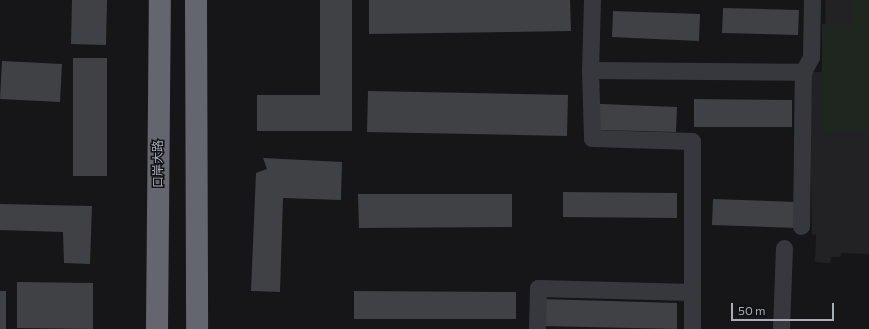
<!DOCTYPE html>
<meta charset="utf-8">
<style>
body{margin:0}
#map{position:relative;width:869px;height:329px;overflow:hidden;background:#161618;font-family:Commissioner,"Noto Sans SC",sans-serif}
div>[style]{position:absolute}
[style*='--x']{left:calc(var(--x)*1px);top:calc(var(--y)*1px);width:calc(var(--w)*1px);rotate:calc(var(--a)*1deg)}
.built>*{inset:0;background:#222225}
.green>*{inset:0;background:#1e261f}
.building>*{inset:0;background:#404145}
.minor>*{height:17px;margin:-8.5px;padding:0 8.5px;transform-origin:8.5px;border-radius:8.5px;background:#37383d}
.highway>*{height:22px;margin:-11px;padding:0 11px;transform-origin:11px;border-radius:11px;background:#63666e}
span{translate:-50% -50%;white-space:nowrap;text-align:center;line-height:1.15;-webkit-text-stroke:3px #111113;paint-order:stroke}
.street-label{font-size:12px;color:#a8adb8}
.scale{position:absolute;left:731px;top:303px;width:103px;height:18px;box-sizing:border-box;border:2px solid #a8adb8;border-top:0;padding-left:5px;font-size:12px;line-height:14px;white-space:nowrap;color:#a8adb8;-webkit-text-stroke:3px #111113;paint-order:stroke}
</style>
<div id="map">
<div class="built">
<div style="clip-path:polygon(825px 0,869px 0,869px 254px,841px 253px,840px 257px,831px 257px,830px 263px,815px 262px,816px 235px,812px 234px,809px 72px,827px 72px)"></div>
</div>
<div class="green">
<div style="clip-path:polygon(853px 0,869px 0,869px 131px,822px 131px,822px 24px,853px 25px)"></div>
</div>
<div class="building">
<div style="clip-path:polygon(72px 0,107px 0,106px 45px,71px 44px)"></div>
<div style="clip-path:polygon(320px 0,352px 0,352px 131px,257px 131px,257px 95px,320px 95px)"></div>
<div style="clip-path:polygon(369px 0,570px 0,571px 31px,369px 34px)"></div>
<div style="clip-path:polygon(723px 8px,799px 10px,798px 35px,722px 33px)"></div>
<div style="clip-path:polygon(613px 11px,700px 14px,699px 41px,612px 37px)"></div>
<div style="clip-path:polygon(73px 58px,107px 58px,107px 176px,73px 176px)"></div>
<div style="clip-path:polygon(2px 61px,62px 64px,60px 102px,0 99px)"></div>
<div style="clip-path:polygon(368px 91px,568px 95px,567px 136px,367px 132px)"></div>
<div style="clip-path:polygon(694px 99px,792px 100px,792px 127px,694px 127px)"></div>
<div style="clip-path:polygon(600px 104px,677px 107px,676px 132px,600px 130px)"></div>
<div style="clip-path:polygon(263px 158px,342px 162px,341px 200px,283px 198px,280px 292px,251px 291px,256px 173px,267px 169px)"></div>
<div style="clip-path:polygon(563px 192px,677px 193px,677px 218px,563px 217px)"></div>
<div style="clip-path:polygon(358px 194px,512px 194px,512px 227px,359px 228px)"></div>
<div style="clip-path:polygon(713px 199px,797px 202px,797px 228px,712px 225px)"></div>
<div style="clip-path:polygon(0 204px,92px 206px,90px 264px,64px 263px,63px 232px,0 230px)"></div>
<div style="clip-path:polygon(17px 282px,93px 283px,93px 329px,17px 328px)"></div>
<div style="clip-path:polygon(0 291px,6px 291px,6px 329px,0 329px)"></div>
<div style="clip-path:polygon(354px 291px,516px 292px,516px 319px,354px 319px)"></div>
<div style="clip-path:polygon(541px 299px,677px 303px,677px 329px,541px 326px)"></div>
</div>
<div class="minor">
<div style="--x:592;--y:0;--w:70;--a:91.6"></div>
<div style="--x:590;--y:70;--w:68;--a:88.3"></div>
<div style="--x:592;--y:138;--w:100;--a:1.7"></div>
<div style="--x:692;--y:141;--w:188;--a:90"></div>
<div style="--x:590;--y:70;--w:213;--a:0.5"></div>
<div style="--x:803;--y:72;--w:17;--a:-62"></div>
<div style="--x:811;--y:57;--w:57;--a:-89"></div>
<div style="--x:801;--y:226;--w:154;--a:-89.3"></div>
<div style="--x:537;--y:329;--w:41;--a:-88.6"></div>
<div style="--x:538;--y:288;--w:154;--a:1.5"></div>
<div style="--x:781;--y:329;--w:81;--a:-87.9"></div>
</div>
<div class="highway">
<div style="--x:196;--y:0;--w:329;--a:89.8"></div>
<div style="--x:157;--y:329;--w:329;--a:-89.5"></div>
</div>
<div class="street-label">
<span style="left:158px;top:164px;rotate:-90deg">口岸大路</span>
</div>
<div class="scale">50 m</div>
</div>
